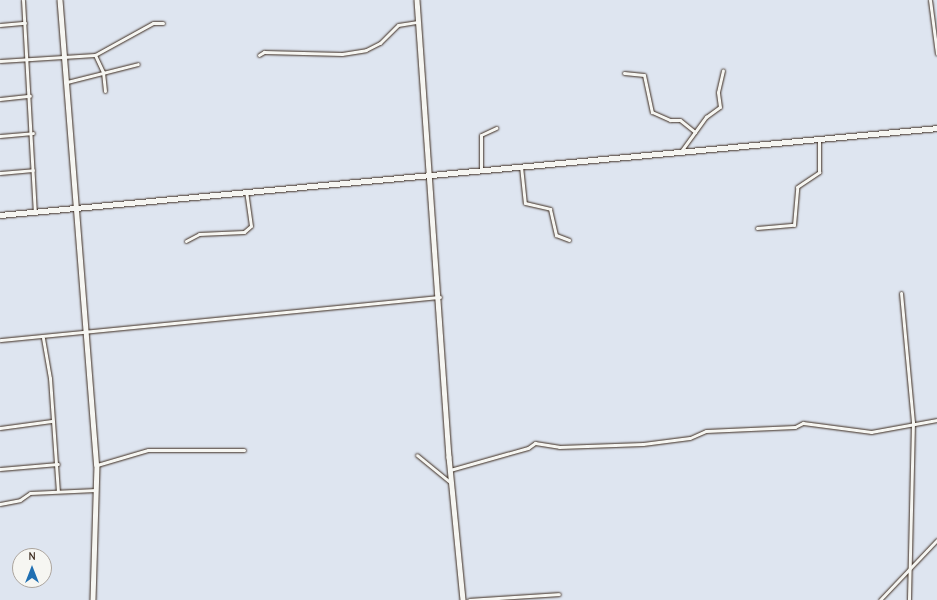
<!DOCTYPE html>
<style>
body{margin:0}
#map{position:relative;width:937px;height:600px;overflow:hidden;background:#dee5f0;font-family:"Comic Neue",sans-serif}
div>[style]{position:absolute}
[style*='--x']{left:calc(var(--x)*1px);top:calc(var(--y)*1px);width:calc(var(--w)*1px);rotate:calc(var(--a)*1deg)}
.roads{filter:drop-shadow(0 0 1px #3b2a1e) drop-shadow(0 0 1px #3b2a1e)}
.street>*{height:3px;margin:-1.5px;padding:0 1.5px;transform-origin:1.5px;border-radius:1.5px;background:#f6f6f2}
.secondary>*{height:4.5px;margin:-2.25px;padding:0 2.25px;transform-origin:2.25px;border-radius:2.25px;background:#f6f6f2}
span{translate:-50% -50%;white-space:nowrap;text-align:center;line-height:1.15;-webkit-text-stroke:3px #f6f6f2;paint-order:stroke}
.north{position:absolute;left:12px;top:548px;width:40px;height:40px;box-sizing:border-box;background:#f6f6f2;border:1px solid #aba49d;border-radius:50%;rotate:0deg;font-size:11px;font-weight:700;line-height:16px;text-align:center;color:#3b2a1e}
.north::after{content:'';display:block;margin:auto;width:14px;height:18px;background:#1f6fb2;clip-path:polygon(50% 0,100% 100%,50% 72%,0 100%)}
</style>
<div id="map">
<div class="roads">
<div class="street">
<div style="--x:23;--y:0;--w:212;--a:86.8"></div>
<div style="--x:930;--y:0;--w:54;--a:82.6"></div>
<div style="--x:0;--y:25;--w:25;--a:-5"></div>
<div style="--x:259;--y:55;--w:6;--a:-31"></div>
<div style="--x:264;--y:52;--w:78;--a:1.5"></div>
<div style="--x:342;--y:54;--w:24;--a:-9"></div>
<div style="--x:366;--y:50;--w:16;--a:-27"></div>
<div style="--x:380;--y:43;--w:25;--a:-45"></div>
<div style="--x:398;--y:25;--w:20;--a:-9"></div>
<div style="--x:0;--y:61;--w:95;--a:-3.6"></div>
<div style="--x:624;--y:73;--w:20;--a:6"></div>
<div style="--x:644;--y:75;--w:38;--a:78"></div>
<div style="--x:652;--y:112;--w:20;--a:24"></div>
<div style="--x:670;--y:120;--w:10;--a:0"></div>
<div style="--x:680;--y:120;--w:19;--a:39"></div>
<div style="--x:695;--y:132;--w:24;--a:126"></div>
<div style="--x:67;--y:82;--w:73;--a:-14.2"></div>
<div style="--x:105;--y:91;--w:19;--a:-96"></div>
<div style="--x:103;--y:72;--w:19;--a:-115"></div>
<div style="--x:95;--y:55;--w:66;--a:-28.9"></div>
<div style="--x:153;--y:23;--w:10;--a:0"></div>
<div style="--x:0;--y:99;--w:30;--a:-6"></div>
<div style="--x:695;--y:132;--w:19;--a:-54"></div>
<div style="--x:706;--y:117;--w:17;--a:-36"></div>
<div style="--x:720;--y:107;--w:15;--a:-98"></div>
<div style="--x:718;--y:92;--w:22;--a:-77"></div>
<div style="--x:0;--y:136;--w:33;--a:-5"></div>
<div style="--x:521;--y:166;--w:37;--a:84"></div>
<div style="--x:525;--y:203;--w:26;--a:13"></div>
<div style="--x:550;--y:209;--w:27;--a:77"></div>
<div style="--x:556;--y:235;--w:14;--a:21"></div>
<div style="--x:481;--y:169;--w:34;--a:-90"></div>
<div style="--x:481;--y:135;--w:17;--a:-25"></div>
<div style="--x:0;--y:173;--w:33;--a:-5"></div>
<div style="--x:757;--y:228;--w:37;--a:-5"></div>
<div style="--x:794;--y:225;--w:38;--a:-85"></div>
<div style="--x:797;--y:187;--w:27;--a:-34"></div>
<div style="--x:819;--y:172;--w:34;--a:-90"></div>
<div style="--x:186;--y:241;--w:15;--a:-28"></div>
<div style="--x:199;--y:234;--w:45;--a:-2.5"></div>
<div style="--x:244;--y:232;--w:9;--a:-41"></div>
<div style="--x:251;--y:226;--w:35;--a:-98"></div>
<div style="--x:901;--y:293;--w:130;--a:84.7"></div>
<div style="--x:913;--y:422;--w:178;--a:91.3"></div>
<div style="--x:43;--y:338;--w:41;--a:80.1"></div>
<div style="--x:50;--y:378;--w:113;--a:86"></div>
<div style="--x:0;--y:340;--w:442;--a:-5.6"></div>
<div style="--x:0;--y:428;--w:52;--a:-7.7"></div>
<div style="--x:417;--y:455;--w:44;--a:39.5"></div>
<div style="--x:97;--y:465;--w:53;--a:-16.4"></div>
<div style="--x:148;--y:450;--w:96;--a:0"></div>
<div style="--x:0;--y:469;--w:58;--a:-4.9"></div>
<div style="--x:450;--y:470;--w:81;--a:-15.8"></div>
<div style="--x:528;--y:448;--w:9;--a:-36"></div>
<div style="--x:535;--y:443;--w:24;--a:9"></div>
<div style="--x:559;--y:447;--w:84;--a:-2"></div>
<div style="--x:643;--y:444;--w:47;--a:-7.3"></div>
<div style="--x:690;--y:438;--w:17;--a:-24"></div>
<div style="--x:706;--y:431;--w:89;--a:-2.6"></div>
<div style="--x:795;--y:427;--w:9;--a:-27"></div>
<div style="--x:803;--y:423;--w:69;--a:7.5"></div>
<div style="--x:871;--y:432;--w:67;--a:-10.3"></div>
<div style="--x:0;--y:504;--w:20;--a:-11"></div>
<div style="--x:20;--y:500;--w:12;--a:-35"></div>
<div style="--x:30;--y:493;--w:66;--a:-2.6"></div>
<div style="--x:469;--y:600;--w:90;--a:-3.8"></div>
<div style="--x:880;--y:600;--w:83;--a:-46.5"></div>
</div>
<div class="secondary">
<div style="--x:60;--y:0;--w:466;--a:85.5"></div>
<div style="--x:97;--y:465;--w:135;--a:91.7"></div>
<div style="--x:417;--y:0;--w:458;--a:86"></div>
<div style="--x:449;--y:457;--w:144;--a:84.4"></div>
<div style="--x:0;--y:215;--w:941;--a:-5.3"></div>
</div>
</div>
<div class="north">N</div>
</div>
